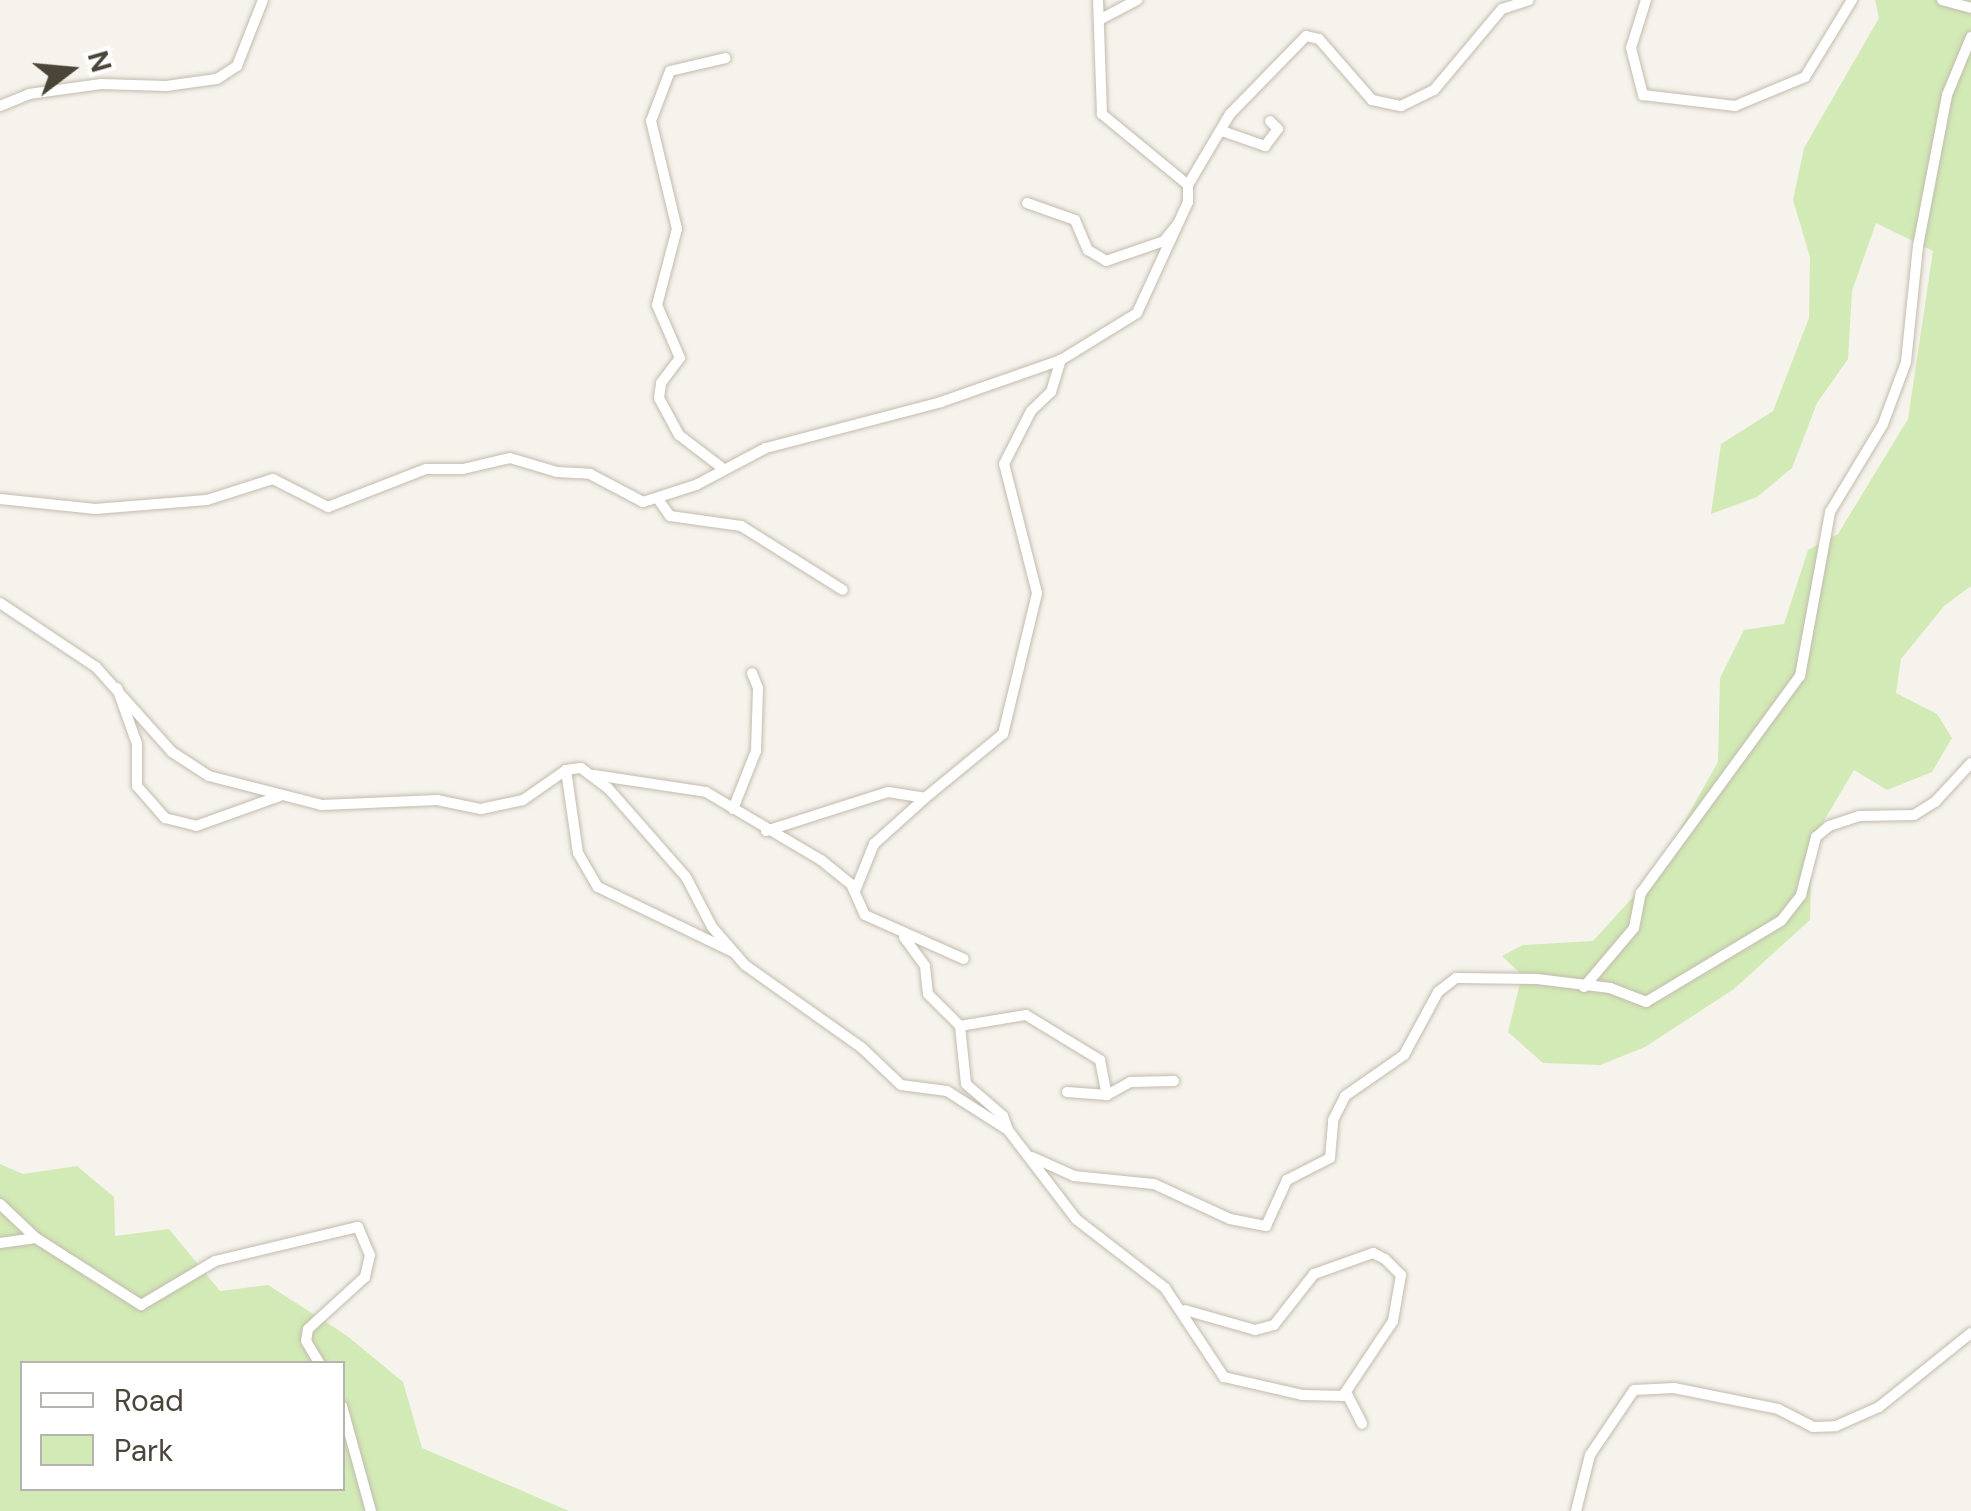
<!DOCTYPE html>
<style>
body{margin:0}
#map{position:relative;width:1971px;height:1511px;overflow:hidden;background:#f6f3ec;font-family:"DM Sans",sans-serif}
div>[style]{position:absolute}
[style*='--x']{left:calc(var(--x)*1px);top:calc(var(--y)*1px);width:calc(var(--w)*1px);rotate:calc(var(--a)*1deg)}
.green>*{inset:0;background:#d2eab5}
.roads{filter:drop-shadow(0 0 2px #c2bbae) drop-shadow(0 0 2px #c2bbae)}
.street>*{height:10px;margin:-5px;padding:0 5px;transform-origin:5px;border-radius:5px;background:#fff}
span{translate:-50% -50%;white-space:nowrap;text-align:center;line-height:1.15;-webkit-text-stroke:10px #fff;paint-order:stroke}
.legend{position:absolute;left:20px;top:1361px;width:325px;height:130px;box-sizing:border-box;background:#fff;border:2px solid #b7b4b0;margin:0;padding:12px 18px;list-style:none;font-size:30px;color:#4b4439}
.legend li{display:flex;align-items:center;gap:20px;height:50px}
.legend b{width:50px;border:2px solid #b7b4b0}
.north{position:absolute;left:20px;top:20px;width:100px;height:100px;-webkit-text-stroke:8px #fff;paint-order:stroke;rotate:74deg;font-size:28px;font-weight:700;line-height:40px;text-align:center;color:#4b4439}
.north::after{content:'';display:block;margin:auto;width:35px;height:45px;background:#4b4439;clip-path:polygon(50% 0,100% 100%,50% 72%,0 100%)}
</style>
<div id="map">
<div class="green">
<div style="clip-path:polygon(1875px 0,1971px 0,1971px 586px,1944px 606px,1901px 659px,1896px 693px,1937px 714px,1952px 738px,1932px 772px,1887px 790px,1854px 770px,1812px 841px,1810px 920px,1734px 989px,1645px 1047px,1600px 1065px,1543px 1063px,1508px 1032px,1522px 975px,1502px 956px,1523px 945px,1593px 941px,1655px 873px,1718px 762px,1720px 678px,1744px 630px,1784px 624px,1808px 550px,1838px 534px,1908px 419px,1933px 251px,1876px 223px,1852px 291px,1848px 359px,1817px 403px,1792px 468px,1757px 497px,1711px 514px,1721px 444px,1773px 411px,1809px 318px,1810px 257px,1793px 200px,1804px 148px,1879px 18px)"></div>
<div style="clip-path:polygon(evenodd,0 1164px,23px 1174px,77px 1166px,114px 1197px,115px 1236px,169px 1229px,220px 1291px,268px 1285px,346px 1335px,403px 1382px,422px 1448px,569px 1511px,0 1511px,0 1164px,22px 1364px,342px 1364px,342px 1488px,22px 1488px,22px 1364px)"></div>
</div>
<div class="roads">
<div class="street">
<div style="--x:1646;--y:0;--w:50;--a:107.4"></div>
<div style="--x:1631;--y:48;--w:49;--a:75.7"></div>
<div style="--x:1643;--y:95;--w:93;--a:6.8"></div>
<div style="--x:1735;--y:106;--w:76;--a:-22.5"></div>
<div style="--x:1805;--y:77;--w:90;--a:-58.6"></div>
<div style="--x:1942;--y:0;--w:30;--a:15"></div>
<div style="--x:1101;--y:19;--w:41;--a:-27.8"></div>
<div style="--x:0;--y:106;--w:31;--a:-22"></div>
<div style="--x:29;--y:94;--w:73;--a:-7.9"></div>
<div style="--x:101;--y:84;--w:65;--a:1.8"></div>
<div style="--x:166;--y:86;--w:51;--a:-7.8"></div>
<div style="--x:217;--y:79;--w:24;--a:-33"></div>
<div style="--x:237;--y:66;--w:71;--a:-68.5"></div>
<div style="--x:1222;--y:131;--w:46;--a:19.2"></div>
<div style="--x:1265;--y:146;--w:21;--a:-53"></div>
<div style="--x:1278;--y:129;--w:11;--a:-135"></div>
<div style="--x:1188;--y:185;--w:82;--a:-59.4"></div>
<div style="--x:1230;--y:114;--w:109;--a:-45.7"></div>
<div style="--x:1306;--y:36;--w:13;--a:13"></div>
<div style="--x:1319;--y:39;--w:81;--a:49"></div>
<div style="--x:1372;--y:100;--w:30;--a:12"></div>
<div style="--x:1401;--y:106;--w:37;--a:-26"></div>
<div style="--x:1434;--y:90;--w:106;--a:-50"></div>
<div style="--x:1502;--y:9;--w:28;--a:-18"></div>
<div style="--x:1027;--y:203;--w:51;--a:19.5"></div>
<div style="--x:1075;--y:220;--w:33;--a:67"></div>
<div style="--x:1088;--y:250;--w:21;--a:31"></div>
<div style="--x:1106;--y:261;--w:61;--a:-19"></div>
<div style="--x:1164;--y:241;--w:21;--a:-51"></div>
<div style="--x:721;--y:467;--w:53;--a:-142.7"></div>
<div style="--x:679;--y:435;--w:42;--a:-118.4"></div>
<div style="--x:659;--y:398;--w:15;--a:-82"></div>
<div style="--x:661;--y:383;--w:31;--a:-53"></div>
<div style="--x:680;--y:358;--w:58;--a:-113.5"></div>
<div style="--x:657;--y:305;--w:79;--a:-75.3"></div>
<div style="--x:677;--y:229;--w:111;--a:-103.5"></div>
<div style="--x:651;--y:121;--w:53;--a:-69.2"></div>
<div style="--x:670;--y:71;--w:57;--a:-13.1"></div>
<div style="--x:0;--y:499;--w:96;--a:6"></div>
<div style="--x:95;--y:509;--w:112;--a:-4.6"></div>
<div style="--x:207;--y:500;--w:69;--a:-17.7"></div>
<div style="--x:273;--y:479;--w:62;--a:27"></div>
<div style="--x:328;--y:507;--w:105;--a:-21.2"></div>
<div style="--x:426;--y:469;--w:37;--a:0"></div>
<div style="--x:463;--y:469;--w:48;--a:-13.2"></div>
<div style="--x:510;--y:458;--w:49;--a:16.6"></div>
<div style="--x:557;--y:472;--w:33;--a:3"></div>
<div style="--x:590;--y:474;--w:60;--a:27.8"></div>
<div style="--x:643;--y:502;--w:56;--a:-17.8"></div>
<div style="--x:696;--y:485;--w:79;--a:-27.9"></div>
<div style="--x:766;--y:448;--w:181;--a:-14.7"></div>
<div style="--x:941;--y:402;--w:127;--a:-19.3"></div>
<div style="--x:1061;--y:360;--w:89;--a:-31.7"></div>
<div style="--x:1137;--y:313;--w:122;--a:-65.3"></div>
<div style="--x:1188;--y:202;--w:17;--a:-90"></div>
<div style="--x:1188;--y:185;--w:112;--a:-140.5"></div>
<div style="--x:1102;--y:114;--w:114;--a:-92"></div>
<div style="--x:658;--y:499;--w:21;--a:55"></div>
<div style="--x:670;--y:516;--w:72;--a:8"></div>
<div style="--x:741;--y:526;--w:120;--a:32.1"></div>
<div style="--x:0;--y:603;--w:115;--a:33.7"></div>
<div style="--x:96;--y:667;--w:114;--a:48.2"></div>
<div style="--x:172;--y:752;--w:44;--a:33"></div>
<div style="--x:209;--y:776;--w:117;--a:14.4"></div>
<div style="--x:322;--y:805;--w:115;--a:-2.5"></div>
<div style="--x:437;--y:800;--w:45;--a:11.6"></div>
<div style="--x:481;--y:809;--w:43;--a:-12.1"></div>
<div style="--x:523;--y:800;--w:52;--a:-34.9"></div>
<div style="--x:566;--y:770;--w:15;--a:-8"></div>
<div style="--x:581;--y:768;--w:34;--a:37"></div>
<div style="--x:608;--y:788;--w:118;--a:48.8"></div>
<div style="--x:686;--y:877;--w:56;--a:62.5"></div>
<div style="--x:712;--y:927;--w:50;--a:49"></div>
<div style="--x:745;--y:965;--w:142;--a:35.3"></div>
<div style="--x:861;--y:1047;--w:55;--a:43.5"></div>
<div style="--x:901;--y:1085;--w:46;--a:7.4"></div>
<div style="--x:947;--y:1091;--w:72;--a:32.6"></div>
<div style="--x:1008;--y:1130;--w:112;--a:52.6"></div>
<div style="--x:1076;--y:1219;--w:113;--a:37.8"></div>
<div style="--x:1165;--y:1288;--w:107;--a:56.5"></div>
<div style="--x:1224;--y:1377;--w:80;--a:13"></div>
<div style="--x:1302;--y:1395;--w:46;--a:1.2"></div>
<div style="--x:1348;--y:1396;--w:31;--a:63"></div>
<div style="--x:117;--y:688;--w:59;--a:70.3"></div>
<div style="--x:137;--y:744;--w:42;--a:90"></div>
<div style="--x:137;--y:786;--w:43;--a:48.8"></div>
<div style="--x:165;--y:818;--w:32;--a:14"></div>
<div style="--x:196;--y:826;--w:89;--a:-19.7"></div>
<div style="--x:566;--y:770;--w:84;--a:81.8"></div>
<div style="--x:578;--y:853;--w:39;--a:60"></div>
<div style="--x:598;--y:887;--w:150;--a:25.7"></div>
<div style="--x:594;--y:775;--w:113;--a:8.6"></div>
<div style="--x:706;--y:792;--w:134;--a:30.6"></div>
<div style="--x:821;--y:860;--w:38;--a:39"></div>
<div style="--x:851;--y:884;--w:34;--a:66"></div>
<div style="--x:865;--y:915;--w:108;--a:24"></div>
<div style="--x:733;--y:809;--w:62;--a:-68.4"></div>
<div style="--x:756;--y:751;--w:63;--a:-88.2"></div>
<div style="--x:758;--y:688;--w:16;--a:-112"></div>
<div style="--x:766;--y:831;--w:128;--a:-17.7"></div>
<div style="--x:888;--y:792;--w:37;--a:9"></div>
<div style="--x:925;--y:798;--w:101;--a:-39.4"></div>
<div style="--x:1003;--y:734;--w:145;--a:-76.4"></div>
<div style="--x:1037;--y:593;--w:133;--a:-104.3"></div>
<div style="--x:1004;--y:464;--w:59;--a:-63"></div>
<div style="--x:1031;--y:411;--w:28;--a:-44"></div>
<div style="--x:1051;--y:392;--w:34;--a:-73"></div>
<div style="--x:855;--y:891;--w:51;--a:-68"></div>
<div style="--x:874;--y:844;--w:69;--a:-42"></div>
<div style="--x:904;--y:937;--w:36;--a:54"></div>
<div style="--x:925;--y:966;--w:28;--a:84"></div>
<div style="--x:928;--y:994;--w:45;--a:45"></div>
<div style="--x:960;--y:1026;--w:58;--a:84.1"></div>
<div style="--x:966;--y:1084;--w:49;--a:40.9"></div>
<div style="--x:1003;--y:1116;--w:15;--a:70"></div>
<div style="--x:1584;--y:987;--w:77;--a:-49.7"></div>
<div style="--x:1634;--y:928;--w:36;--a:-79"></div>
<div style="--x:1641;--y:893;--w:269;--a:-53.8"></div>
<div style="--x:1800;--y:676;--w:167;--a:-79.6"></div>
<div style="--x:1830;--y:512;--w:103;--a:-58.9"></div>
<div style="--x:1883;--y:424;--w:66;--a:-69.6"></div>
<div style="--x:1906;--y:362;--w:117;--a:-84.1"></div>
<div style="--x:1918;--y:246;--w:154;--a:-79.1"></div>
<div style="--x:1947;--y:95;--w:63;--a:-67.5"></div>
<div style="--x:960;--y:1026;--w:67;--a:-9.5"></div>
<div style="--x:1026;--y:1015;--w:87;--a:31.3"></div>
<div style="--x:1100;--y:1060;--w:36;--a:79"></div>
<div style="--x:1107;--y:1095;--w:26;--a:-29"></div>
<div style="--x:1130;--y:1082;--w:44;--a:-1.3"></div>
<div style="--x:1067;--y:1092;--w:40;--a:4.3"></div>
<div style="--x:1032;--y:1157;--w:46;--a:24.3"></div>
<div style="--x:1074;--y:1176;--w:80;--a:5.7"></div>
<div style="--x:1154;--y:1184;--w:84;--a:24.7"></div>
<div style="--x:1230;--y:1219;--w:37;--a:11"></div>
<div style="--x:1266;--y:1226;--w:51;--a:-65.5"></div>
<div style="--x:1287;--y:1180;--w:48;--a:-27.1"></div>
<div style="--x:1330;--y:1158;--w:38;--a:-85"></div>
<div style="--x:1333;--y:1120;--w:27;--a:-63"></div>
<div style="--x:1345;--y:1096;--w:72;--a:-34.8"></div>
<div style="--x:1404;--y:1055;--w:72;--a:-61.6"></div>
<div style="--x:1438;--y:992;--w:23;--a:-38"></div>
<div style="--x:1456;--y:978;--w:81;--a:0.7"></div>
<div style="--x:1537;--y:979;--w:74;--a:7"></div>
<div style="--x:1610;--y:988;--w:39;--a:21"></div>
<div style="--x:1646;--y:1002;--w:157;--a:-31"></div>
<div style="--x:1781;--y:921;--w:33;--a:-52"></div>
<div style="--x:1801;--y:895;--w:60;--a:-75.5"></div>
<div style="--x:1816;--y:837;--w:17;--a:-40"></div>
<div style="--x:1829;--y:826;--w:32;--a:-18"></div>
<div style="--x:1859;--y:816;--w:55;--a:-1"></div>
<div style="--x:1914;--y:815;--w:25;--a:-32"></div>
<div style="--x:1935;--y:802;--w:53;--a:-47.3"></div>
<div style="--x:0;--y:1204;--w:50;--a:43.4"></div>
<div style="--x:0;--y:1243;--w:36;--a:-8"></div>
<div style="--x:36;--y:1238;--w:125;--a:32.5"></div>
<div style="--x:141;--y:1305;--w:86;--a:-30.7"></div>
<div style="--x:215;--y:1261;--w:147;--a:-13.4"></div>
<div style="--x:358;--y:1227;--w:30;--a:67"></div>
<div style="--x:370;--y:1255;--w:23;--a:103"></div>
<div style="--x:365;--y:1277;--w:77;--a:137.6"></div>
<div style="--x:308;--y:1329;--w:12;--a:99"></div>
<div style="--x:306;--y:1341;--w:27;--a:59"></div>
<div style="--x:1185;--y:1310;--w:73;--a:15.9"></div>
<div style="--x:1255;--y:1330;--w:20;--a:-15"></div>
<div style="--x:1274;--y:1325;--w:65;--a:-51.9"></div>
<div style="--x:1314;--y:1274;--w:63;--a:-19.6"></div>
<div style="--x:1373;--y:1253;--w:13;--a:27"></div>
<div style="--x:1385;--y:1259;--w:23;--a:45"></div>
<div style="--x:1401;--y:1275;--w:47;--a:99.9"></div>
<div style="--x:1393;--y:1321;--w:90;--a:123.7"></div>
<div style="--x:342;--y:1406;--w:109;--a:74.6"></div>
<div style="--x:1576;--y:1511;--w:58;--a:-76"></div>
<div style="--x:1590;--y:1455;--w:78;--a:-55.9"></div>
<div style="--x:1634;--y:1390;--w:40;--a:-2.9"></div>
<div style="--x:1674;--y:1388;--w:106;--a:11.4"></div>
<div style="--x:1778;--y:1409;--w:39;--a:27"></div>
<div style="--x:1813;--y:1427;--w:23;--a:-2"></div>
<div style="--x:1836;--y:1426;--w:47;--a:-23.8"></div>
<div style="--x:1879;--y:1407;--w:118;--a:-38.8"></div>
</div>
</div>
<ul class="legend">
<li><b style="height:12px;background:#fff"></b>Road</li>
<li><b style="height:28px;background:#d2eab5"></b>Park</li>
</ul>
<div class="north">N</div>
</div>
